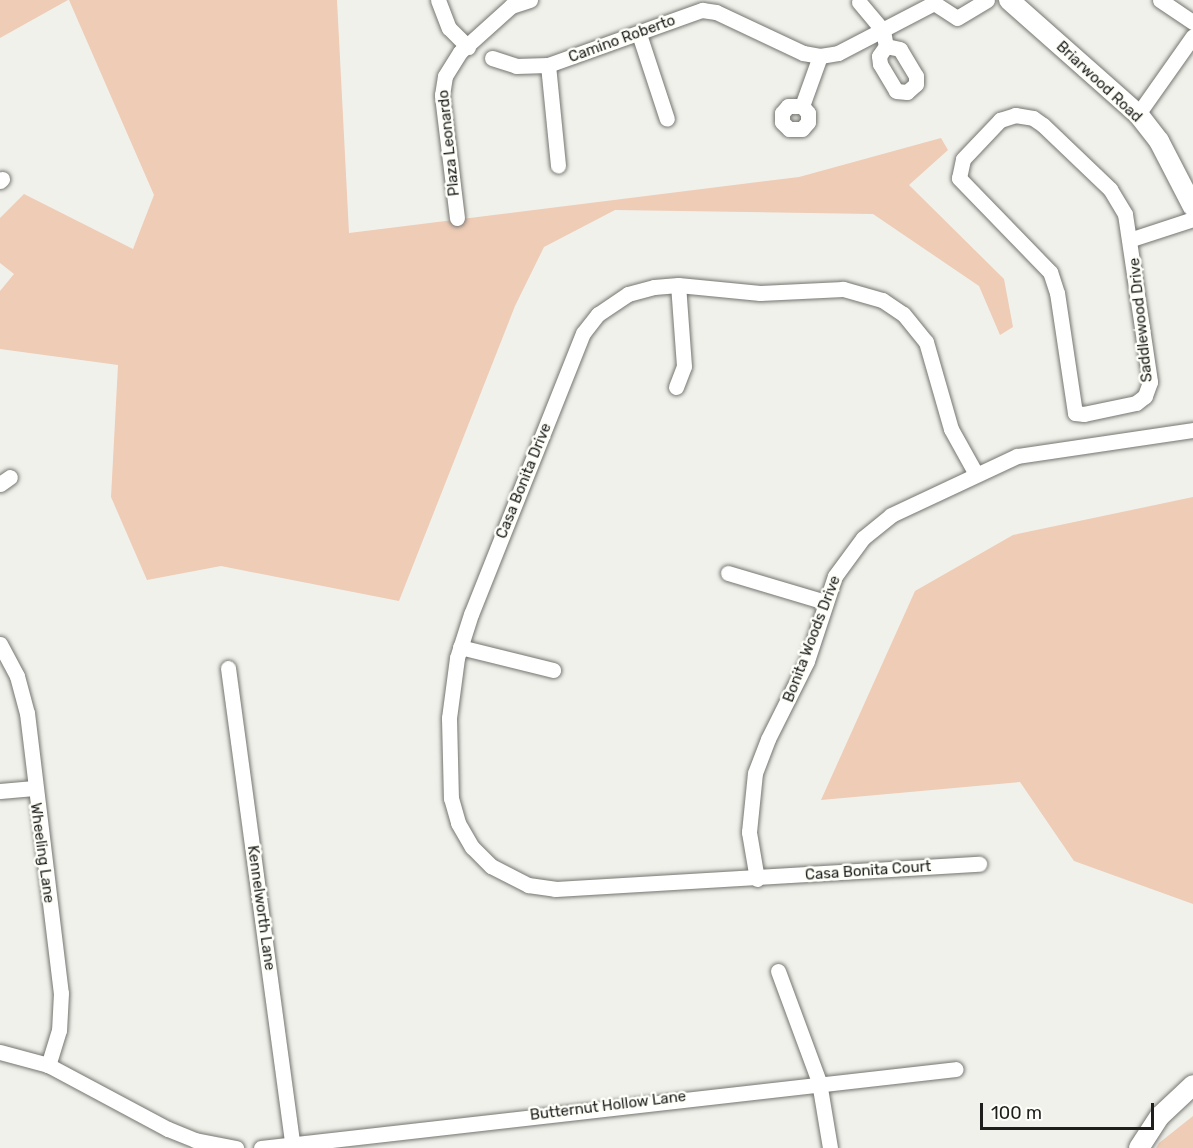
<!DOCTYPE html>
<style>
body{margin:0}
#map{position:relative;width:1193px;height:1148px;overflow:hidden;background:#f1f1ec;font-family:Rubik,sans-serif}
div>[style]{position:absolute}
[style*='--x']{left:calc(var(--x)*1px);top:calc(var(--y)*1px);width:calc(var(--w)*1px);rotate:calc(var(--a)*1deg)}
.green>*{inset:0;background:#eeccb6}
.roads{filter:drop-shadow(0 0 2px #757570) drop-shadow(0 0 2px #757570)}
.minor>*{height:15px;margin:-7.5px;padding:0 7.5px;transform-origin:7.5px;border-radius:7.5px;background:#fff}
.major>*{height:20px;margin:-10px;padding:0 10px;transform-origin:10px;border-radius:10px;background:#fff}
span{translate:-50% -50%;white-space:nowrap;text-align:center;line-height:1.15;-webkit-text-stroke:5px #fffffa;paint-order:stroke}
.street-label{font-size:15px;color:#1e1e1d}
.scale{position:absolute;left:980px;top:1103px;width:174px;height:27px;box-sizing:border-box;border:3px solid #1e1e1d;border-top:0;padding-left:8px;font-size:18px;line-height:21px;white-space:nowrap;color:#1e1e1d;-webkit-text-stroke:4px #fffffa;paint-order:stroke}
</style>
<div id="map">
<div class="green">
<div style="clip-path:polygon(0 0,68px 0,0 38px)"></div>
<div style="clip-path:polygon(69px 0,337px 0,349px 233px,799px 177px,941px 138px,948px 150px,909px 185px,1004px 279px,1013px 327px,1000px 335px,979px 286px,873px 214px,615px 210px,544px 247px,515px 306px,399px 601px,221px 566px,147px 580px,111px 497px,118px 365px,0 349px,0 291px,14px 274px,0 263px,0 218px,24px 194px,133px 249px,154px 195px)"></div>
<div style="clip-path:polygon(1193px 497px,1193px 904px,1074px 861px,1020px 782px,821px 800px,915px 591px,1013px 535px)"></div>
<div style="clip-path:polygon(1193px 1116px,1193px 1148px,1156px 1148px,1159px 1143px)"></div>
</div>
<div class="roads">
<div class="minor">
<div style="--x:438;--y:0;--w:30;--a:69"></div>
<div style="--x:449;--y:28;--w:27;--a:45"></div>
<div style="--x:1160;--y:0;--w:40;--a:34"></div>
<div style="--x:859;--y:2;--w:38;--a:50"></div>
<div style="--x:883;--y:31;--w:15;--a:79"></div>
<div style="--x:886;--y:46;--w:12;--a:125"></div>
<div style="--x:879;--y:56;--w:8;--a:83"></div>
<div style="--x:880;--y:64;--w:31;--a:59"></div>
<div style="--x:896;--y:91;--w:11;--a:5"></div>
<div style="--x:907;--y:92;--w:12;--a:-42"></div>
<div style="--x:916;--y:84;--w:8;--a:-90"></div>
<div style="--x:916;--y:76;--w:31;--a:-121"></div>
<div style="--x:900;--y:49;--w:14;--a:-168"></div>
<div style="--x:639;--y:34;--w:89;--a:71.8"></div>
<div style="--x:492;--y:58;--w:25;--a:18"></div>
<div style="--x:516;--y:66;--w:32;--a:-2"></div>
<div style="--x:548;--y:65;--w:164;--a:-19.7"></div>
<div style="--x:702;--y:10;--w:14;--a:8"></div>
<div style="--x:716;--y:12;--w:96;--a:25.2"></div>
<div style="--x:803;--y:53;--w:17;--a:10"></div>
<div style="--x:820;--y:56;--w:18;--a:-9"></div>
<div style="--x:838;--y:53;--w:108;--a:-27.5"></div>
<div style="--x:934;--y:3;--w:27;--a:33"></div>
<div style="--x:957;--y:18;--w:35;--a:-31"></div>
<div style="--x:548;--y:65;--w:101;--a:84.3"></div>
<div style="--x:802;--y:106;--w:9;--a:49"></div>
<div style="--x:808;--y:113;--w:9;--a:90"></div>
<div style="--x:808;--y:122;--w:9;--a:131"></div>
<div style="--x:802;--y:129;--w:13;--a:180"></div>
<div style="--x:789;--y:129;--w:10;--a:-135"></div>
<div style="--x:782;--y:122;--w:9;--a:-90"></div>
<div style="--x:782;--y:113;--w:9;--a:-49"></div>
<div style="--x:788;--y:106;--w:14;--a:0"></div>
<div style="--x:802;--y:106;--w:53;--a:-70.2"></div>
<div style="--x:1138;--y:114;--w:95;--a:-54.8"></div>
<div style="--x:1015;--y:115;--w:18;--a:9"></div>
<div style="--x:1033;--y:118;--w:12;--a:35"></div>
<div style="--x:1043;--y:125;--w:93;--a:43.7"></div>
<div style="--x:1110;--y:189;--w:29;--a:59"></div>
<div style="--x:1125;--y:214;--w:170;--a:81.5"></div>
<div style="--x:1150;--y:382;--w:15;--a:110"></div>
<div style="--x:1145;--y:396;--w:11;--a:142"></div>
<div style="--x:1136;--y:403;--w:53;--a:168.1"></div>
<div style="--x:1084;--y:414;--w:9;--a:-174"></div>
<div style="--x:1075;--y:413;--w:121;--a:-98.5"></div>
<div style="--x:1057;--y:293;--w:22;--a:-108"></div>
<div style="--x:1050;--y:272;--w:131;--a:-134.1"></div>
<div style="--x:959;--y:178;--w:19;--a:-78"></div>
<div style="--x:963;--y:159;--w:54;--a:-46.5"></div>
<div style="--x:1000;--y:120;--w:16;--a:-18"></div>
<div style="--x:0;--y:181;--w:3;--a:-45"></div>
<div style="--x:457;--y:218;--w:124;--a:-97"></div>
<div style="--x:442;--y:95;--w:19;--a:-81"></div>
<div style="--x:445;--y:76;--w:28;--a:-58"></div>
<div style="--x:460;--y:52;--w:69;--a:-42"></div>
<div style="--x:511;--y:6;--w:20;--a:-18"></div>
<div style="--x:1132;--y:239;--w:64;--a:-18.2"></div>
<div style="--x:676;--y:387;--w:22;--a:-69"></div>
<div style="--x:684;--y:366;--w:81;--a:-94.2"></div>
<div style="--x:976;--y:474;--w:51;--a:-119.1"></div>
<div style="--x:951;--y:429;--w:91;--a:-106"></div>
<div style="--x:926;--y:342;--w:36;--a:-129"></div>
<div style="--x:903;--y:314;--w:25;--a:-146"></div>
<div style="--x:882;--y:300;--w:41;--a:-164.2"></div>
<div style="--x:843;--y:289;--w:83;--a:177.2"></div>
<div style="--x:760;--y:293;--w:82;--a:-174.4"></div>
<div style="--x:678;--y:285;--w:24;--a:175"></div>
<div style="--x:654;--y:287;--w:27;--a:165"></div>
<div style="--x:628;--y:294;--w:36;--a:146"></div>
<div style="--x:598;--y:314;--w:24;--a:128"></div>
<div style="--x:583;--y:333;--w:302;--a:111.7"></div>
<div style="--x:471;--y:614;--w:46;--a:107.7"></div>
<div style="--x:457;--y:658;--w:61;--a:97.6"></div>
<div style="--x:449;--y:718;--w:80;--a:88.6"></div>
<div style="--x:451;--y:798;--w:26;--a:74"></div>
<div style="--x:458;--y:823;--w:28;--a:60"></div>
<div style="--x:472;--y:847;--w:27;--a:45"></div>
<div style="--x:491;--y:866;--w:42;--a:27.2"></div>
<div style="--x:528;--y:885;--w:27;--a:8"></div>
<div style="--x:555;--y:889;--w:425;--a:-3.4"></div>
<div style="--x:0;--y:484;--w:12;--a:-35"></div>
<div style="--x:728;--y:573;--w:101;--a:16.6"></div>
<div style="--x:0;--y:644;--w:36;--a:62"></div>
<div style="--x:17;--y:676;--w:38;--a:75"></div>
<div style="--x:27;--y:713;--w:282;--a:83.1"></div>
<div style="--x:61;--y:993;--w:37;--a:93"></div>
<div style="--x:59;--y:1030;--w:37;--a:107"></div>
<div style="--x:460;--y:647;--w:96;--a:13.9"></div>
<div style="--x:228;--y:668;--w:484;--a:82.3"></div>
<div style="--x:0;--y:791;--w:34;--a:-5"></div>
<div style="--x:757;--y:879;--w:48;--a:-99.7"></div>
<div style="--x:749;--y:832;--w:59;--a:-84.2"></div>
<div style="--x:755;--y:773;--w:36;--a:-69"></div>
<div style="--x:768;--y:739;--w:87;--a:-63.4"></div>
<div style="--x:807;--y:661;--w:89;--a:-71.8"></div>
<div style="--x:835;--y:576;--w:47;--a:-53.6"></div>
<div style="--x:863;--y:538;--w:36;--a:-39"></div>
<div style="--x:891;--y:515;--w:139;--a:-25.1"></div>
<div style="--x:1017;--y:456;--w:178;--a:-8.4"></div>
<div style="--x:778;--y:971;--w:118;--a:69.7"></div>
<div style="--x:819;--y:1082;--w:67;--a:80.5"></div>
<div style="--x:0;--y:1052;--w:50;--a:15.2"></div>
<div style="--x:48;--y:1065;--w:136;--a:28.1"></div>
<div style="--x:168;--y:1129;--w:29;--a:22"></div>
<div style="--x:195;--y:1140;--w:42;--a:11"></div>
<div style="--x:261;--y:1148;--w:699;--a:-6.48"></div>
</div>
<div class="major">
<div style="--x:1009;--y:0;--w:172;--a:41.5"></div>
<div style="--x:1138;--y:114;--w:34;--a:52"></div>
<div style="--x:1159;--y:141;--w:74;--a:62.7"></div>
<div style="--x:1139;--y:1148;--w:38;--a:-57"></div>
<div style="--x:1160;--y:1116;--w:45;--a:-43.2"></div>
</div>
</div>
<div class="street-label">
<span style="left:622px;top:39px;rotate:-20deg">Camino Roberto</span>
<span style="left:1099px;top:82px;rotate:43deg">Briarwood Road</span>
<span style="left:449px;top:143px;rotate:-96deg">Plaza Leonardo</span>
<span style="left:1141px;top:320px;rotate:-96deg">Saddlewood Drive</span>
<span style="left:524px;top:481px;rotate:-68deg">Casa Bonita Drive</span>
<span style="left:812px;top:639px;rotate:-69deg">Bonita Woods Drive</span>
<span style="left:42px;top:853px;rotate:82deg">Wheeling Lane</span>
<span style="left:868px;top:871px;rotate:-4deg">Casa Bonita Court</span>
<span style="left:261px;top:908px;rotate:82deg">Kennelworth Lane</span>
<span style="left:608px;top:1106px;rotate:-7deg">Butternut Hollow Lane</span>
</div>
<div class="scale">100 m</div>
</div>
